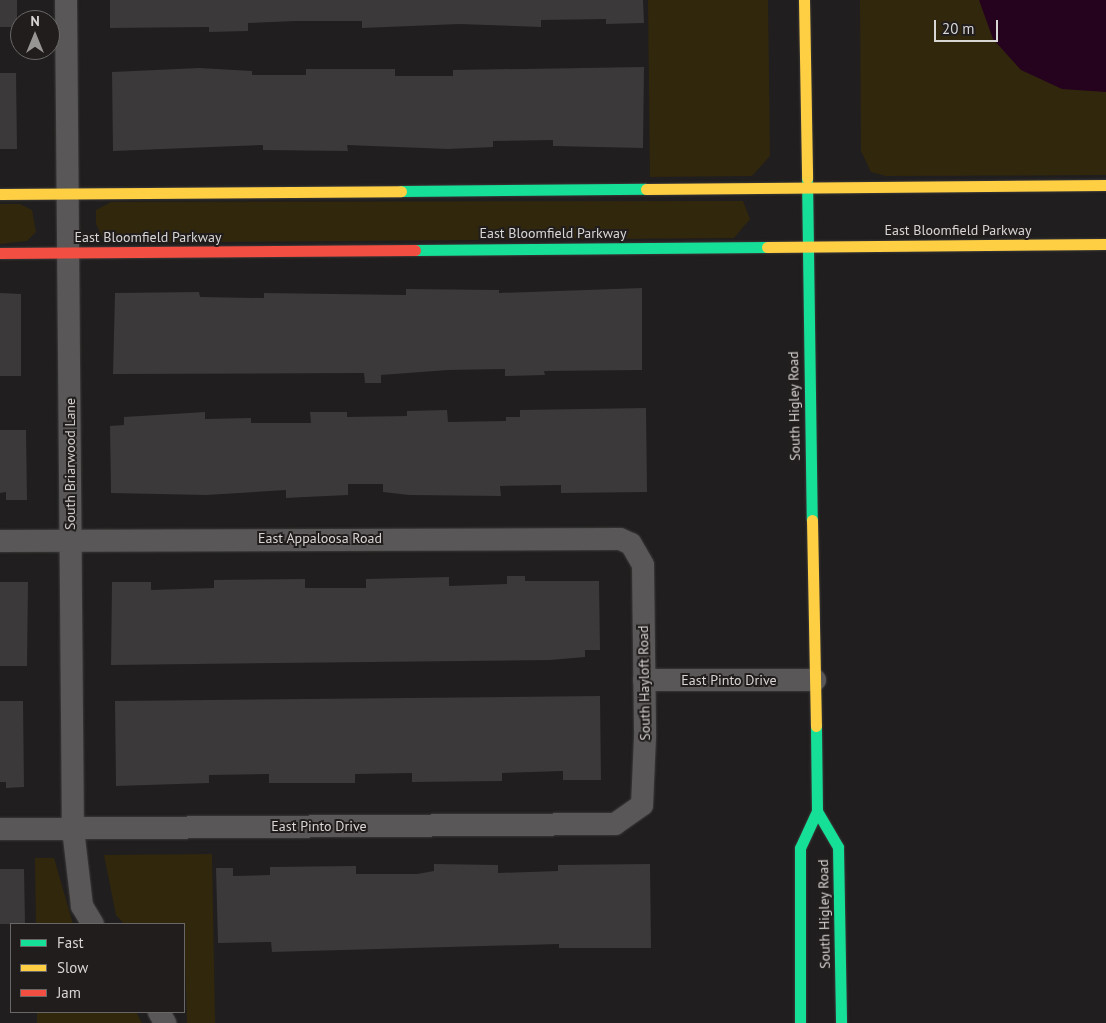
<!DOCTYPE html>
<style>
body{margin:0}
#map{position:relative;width:1106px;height:1023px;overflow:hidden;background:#201e1e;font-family:"PT Sans",sans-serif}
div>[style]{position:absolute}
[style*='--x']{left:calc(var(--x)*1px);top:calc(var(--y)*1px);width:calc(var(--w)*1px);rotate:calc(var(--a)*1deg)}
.green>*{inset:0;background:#31270d}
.water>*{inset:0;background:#25031e}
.building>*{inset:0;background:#3b393a}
.roads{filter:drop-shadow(0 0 1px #3b3939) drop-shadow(0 0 1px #3b3939)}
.street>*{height:22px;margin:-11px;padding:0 11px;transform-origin:11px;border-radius:11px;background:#595757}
.fast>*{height:11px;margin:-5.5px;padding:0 5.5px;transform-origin:5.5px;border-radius:5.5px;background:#16e098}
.slow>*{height:11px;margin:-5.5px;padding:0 5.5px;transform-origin:5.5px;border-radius:5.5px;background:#ffcf43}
.jam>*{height:11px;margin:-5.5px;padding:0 5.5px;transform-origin:5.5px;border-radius:5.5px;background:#f24e42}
span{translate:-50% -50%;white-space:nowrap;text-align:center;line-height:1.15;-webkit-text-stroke:4px #211d1d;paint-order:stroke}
.street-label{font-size:14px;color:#d8d6d5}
.legend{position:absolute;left:10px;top:923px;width:175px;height:90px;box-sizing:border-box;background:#211d1d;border:1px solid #6a6767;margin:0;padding:6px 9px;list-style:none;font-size:15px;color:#d8d6d5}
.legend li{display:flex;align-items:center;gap:10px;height:25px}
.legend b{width:25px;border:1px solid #6a6767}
.north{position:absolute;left:10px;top:10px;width:50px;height:50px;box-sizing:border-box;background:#211d1d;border:1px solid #6a6767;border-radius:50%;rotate:0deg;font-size:14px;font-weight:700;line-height:20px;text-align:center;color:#d8d6d5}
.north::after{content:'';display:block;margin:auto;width:18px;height:22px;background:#989695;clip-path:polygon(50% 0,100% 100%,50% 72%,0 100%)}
.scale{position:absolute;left:934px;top:20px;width:64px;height:22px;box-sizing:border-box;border:2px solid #d8d6d5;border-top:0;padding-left:6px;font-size:15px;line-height:18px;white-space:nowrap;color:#d8d6d5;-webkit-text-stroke:4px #211d1d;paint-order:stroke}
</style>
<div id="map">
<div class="green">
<div style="clip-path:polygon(648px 0,768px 0,770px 156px,752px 176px,650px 177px)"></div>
<div style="clip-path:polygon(860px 0,1106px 0,1106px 175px,886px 176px,871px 172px,861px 151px)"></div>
<div style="clip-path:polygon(743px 201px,750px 219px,734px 238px,112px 243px,102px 237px,96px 224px,96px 210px,111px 202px)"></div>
<div style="clip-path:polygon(0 204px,20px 204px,32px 210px,36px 232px,27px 241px,0 244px)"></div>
<div style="clip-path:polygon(212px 854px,215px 1023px,187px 1023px,184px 924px,124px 924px,116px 915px,104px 855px)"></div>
<div style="clip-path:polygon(35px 858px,54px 858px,73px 924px,36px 924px)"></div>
<div style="clip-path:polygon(37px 1012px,136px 1012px,142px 1023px,37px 1023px)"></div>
</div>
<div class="water">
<div style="clip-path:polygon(979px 0,1106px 0,1106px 92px,1062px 89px,1021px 70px,993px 39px)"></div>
</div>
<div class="building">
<div style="clip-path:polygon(0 0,17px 0,17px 27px,0 27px)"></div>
<div style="clip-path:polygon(110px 0,643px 0,644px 23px,606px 24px,606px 19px,541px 20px,541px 27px,459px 24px,362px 28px,362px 21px,296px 21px,248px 23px,248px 31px,209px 32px,209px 27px,110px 28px)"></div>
<div style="clip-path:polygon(644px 67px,643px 148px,553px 146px,553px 140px,493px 141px,493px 147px,448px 149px,347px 145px,348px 151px,263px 150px,263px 145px,113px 151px,112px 72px,199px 68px,252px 71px,252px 75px,306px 75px,306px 69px,395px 69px,395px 76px,453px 76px,453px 70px)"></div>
<div style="clip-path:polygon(0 73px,16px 73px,17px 149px,0 149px)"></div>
<div style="clip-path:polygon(642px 288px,642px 370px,544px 371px,545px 375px,505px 376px,505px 369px,448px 370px,381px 375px,381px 383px,365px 383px,364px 373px,113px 374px,115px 293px,199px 292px,200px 297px,264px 298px,264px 293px,406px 295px,406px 289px,499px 290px,499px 293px)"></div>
<div style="clip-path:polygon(0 293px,21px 294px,21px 376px,0 376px)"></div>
<div style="clip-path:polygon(646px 408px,647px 492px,561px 493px,561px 485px,500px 486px,501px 496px,409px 495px,383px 492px,383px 484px,348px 484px,348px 495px,305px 497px,286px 498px,286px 490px,206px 495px,111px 493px,110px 426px,124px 425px,124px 417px,205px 412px,205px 419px,251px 418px,251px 423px,311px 423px,310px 412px,347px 412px,347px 417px,407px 416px,407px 411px,447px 410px,448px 422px,506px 421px,506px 417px,520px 417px,520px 410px)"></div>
<div style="clip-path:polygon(0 430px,26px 430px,27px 500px,6px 500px,6px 492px,0 493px)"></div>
<div style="clip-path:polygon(507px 576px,525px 576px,525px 581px,599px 581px,600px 650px,585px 650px,585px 657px,550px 660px,111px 665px,112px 582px,151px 582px,151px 590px,214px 588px,214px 580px,305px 579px,305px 588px,366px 588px,366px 579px,449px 577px,449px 586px,507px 584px)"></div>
<div style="clip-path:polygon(0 582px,28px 582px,27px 666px,0 666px)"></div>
<div style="clip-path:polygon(600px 696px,601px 780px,563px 780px,563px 771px,502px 773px,502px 781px,412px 782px,412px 773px,355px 774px,355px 783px,269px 783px,269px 774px,209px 775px,209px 783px,116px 786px,115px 701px)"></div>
<div style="clip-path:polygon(0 701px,23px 701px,24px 787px,6px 788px,6px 782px,0 782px)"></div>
<div style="clip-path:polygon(434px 864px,498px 865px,498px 873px,558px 871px,558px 865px,650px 864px,651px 948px,559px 948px,559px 944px,272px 952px,271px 942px,218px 943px,216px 868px,233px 868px,233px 876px,270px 875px,270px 867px,356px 866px,356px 874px,417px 874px,434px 871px)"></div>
<div style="clip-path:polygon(0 869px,24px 869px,25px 924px,0 924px)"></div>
</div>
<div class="roads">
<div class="street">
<div style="--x:66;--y:0;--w:829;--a:89.52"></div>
<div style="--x:73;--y:829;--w:78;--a:83.3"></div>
<div style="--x:82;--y:906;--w:21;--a:59"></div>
<div style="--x:0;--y:541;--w:620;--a:-0.18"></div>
<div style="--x:620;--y:539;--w:12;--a:24"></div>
<div style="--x:631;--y:544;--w:24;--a:60"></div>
<div style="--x:643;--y:565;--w:172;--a:89.3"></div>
<div style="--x:645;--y:737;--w:68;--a:92.5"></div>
<div style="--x:642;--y:805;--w:33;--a:145"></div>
<div style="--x:615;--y:824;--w:615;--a:179.53"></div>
<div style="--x:644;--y:680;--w:171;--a:0"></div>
<div style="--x:159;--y:1012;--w:13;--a:61"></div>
</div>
<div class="fast">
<div style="--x:807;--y:178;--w:342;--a:89.2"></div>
<div style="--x:401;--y:191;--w:245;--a:-0.5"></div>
<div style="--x:415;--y:250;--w:352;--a:-0.5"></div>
<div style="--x:817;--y:811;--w:42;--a:59.7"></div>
<div style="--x:838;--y:847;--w:176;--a:89"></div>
<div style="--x:800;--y:1023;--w:175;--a:-90"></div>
<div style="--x:800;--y:848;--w:41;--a:-65.3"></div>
<div style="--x:817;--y:811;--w:85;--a:-90.7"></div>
</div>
<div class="slow">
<div style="--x:804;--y:0;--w:178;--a:89"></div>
<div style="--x:646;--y:189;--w:460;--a:-0.5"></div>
<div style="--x:0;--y:194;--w:401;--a:-0.4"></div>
<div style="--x:767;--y:247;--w:339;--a:-0.5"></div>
<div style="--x:812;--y:520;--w:206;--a:88.9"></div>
</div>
<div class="jam">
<div style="--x:0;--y:253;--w:415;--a:-0.4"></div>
</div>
</div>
<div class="street-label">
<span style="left:958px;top:230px">East Bloomfield Parkway</span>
<span style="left:553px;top:233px">East Bloomfield Parkway</span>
<span style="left:148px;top:237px">East Bloomfield Parkway</span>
<span style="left:794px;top:406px;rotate:-91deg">South Higley Road</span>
<span style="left:70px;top:464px;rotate:-90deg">South Briarwood Lane</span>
<span style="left:320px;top:538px">East Appaloosa Road</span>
<span style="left:729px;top:680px">East Pinto Drive</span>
<span style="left:644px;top:683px;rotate:-91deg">South Hayloft Road</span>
<span style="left:319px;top:826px">East Pinto Drive</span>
<span style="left:824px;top:914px;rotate:-91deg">South Higley Road</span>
</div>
<ul class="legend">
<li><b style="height:6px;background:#16e098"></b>Fast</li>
<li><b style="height:6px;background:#ffcf43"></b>Slow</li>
<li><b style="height:6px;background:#f24e42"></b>Jam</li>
</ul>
<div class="north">N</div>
<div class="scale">20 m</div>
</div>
